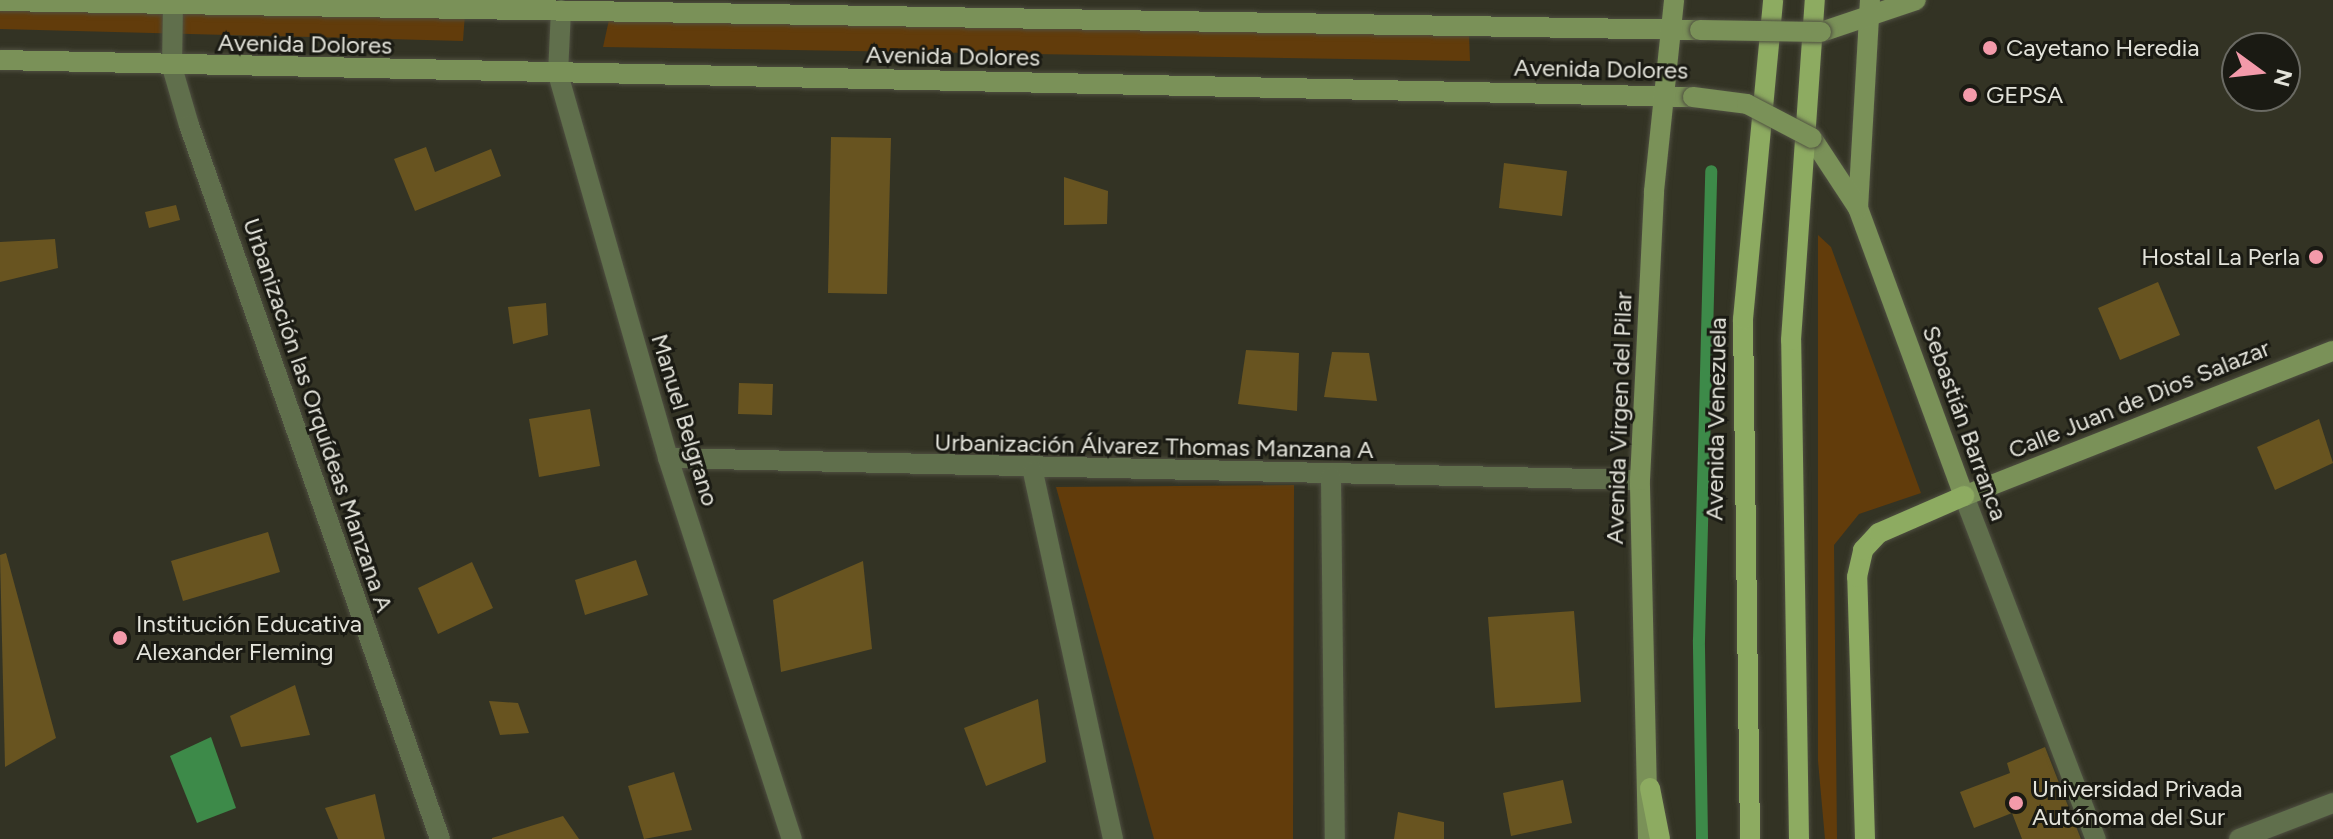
<!DOCTYPE html>
<meta charset="utf-8">
<style>
body{margin:0}
#map{position:relative;width:2333px;height:839px;overflow:hidden;background:#333324;font-family:Figtree,sans-serif}
div>[style]{position:absolute}
[style*='--x']{left:calc(var(--x)*1px);top:calc(var(--y)*1px);width:calc(var(--w)*1px);rotate:calc(var(--a)*1deg)}
.green>*{inset:0;background:#623c0b}
.water>*{inset:0;background:#3d8a49}
.stream>*{height:12px;margin:-6px;padding:0 6px;transform-origin:6px;border-radius:6px;background:#3d8a49}
.building>*{inset:0;background:#685420}
.roads{filter:drop-shadow(0 0 2px #4f4f41) drop-shadow(0 0 2px #4f4f41)}
.street>*{height:20px;margin:-10px;padding:0 10px;transform-origin:10px;border-radius:10px;background:#606f4c}
.secondary>*{height:20px;margin:-10px;padding:0 10px;transform-origin:10px;border-radius:10px;background:#7a9158}
.primary>*{height:20px;margin:-10px;padding:0 10px;transform-origin:10px;border-radius:10px;background:#8dab61}
.bridges{filter:drop-shadow(0 0 2px #4f4f41) drop-shadow(0 0 2px #4f4f41)}
.secondary-bridge>*{height:20px;margin:-10px;padding:0 10px;transform-origin:10px;border-radius:10px;background:#7a9158}
.dots>*{width:22px;height:22px;translate:-50% -50%;box-sizing:border-box;border:4px solid #1a1a13;border-radius:50%}
span{translate:-50% -50%;white-space:nowrap;text-align:center;line-height:1.15;-webkit-text-stroke:6px #1a1a13;paint-order:stroke}
.street-label{font-size:24px;color:#e3e3da}
.poi-label{font-size:24px;color:#e3e3da}
.left{translate:0 -50%;text-align:left}
.right{translate:-100% -50%;text-align:right}
.north{position:absolute;left:2221px;top:32px;width:80px;height:80px;box-sizing:border-box;background:#1a1a13;border:2px solid #6a6a63;border-radius:50%;rotate:105deg;font-size:22px;font-weight:700;line-height:32px;text-align:center;color:#e3e3da}
.north::after{content:'';display:block;margin:auto;width:28px;height:36px;background:#f39aaa;clip-path:polygon(50% 0,100% 100%,50% 72%,0 100%)}
</style>
<div id="map">
<div class="green">
<div style="clip-path:polygon(0 9px,465px 13px,463px 41px,0 29px)"></div>
<div style="clip-path:polygon(610px 15px,1469px 34px,1470px 61px,603px 47px)"></div>
<div style="clip-path:polygon(1818px 235px,1831px 247px,1921px 493px,1859px 514px,1834px 545px,1837px 839px,1825px 839px,1818px 761px)"></div>
<div style="clip-path:polygon(1294px 485px,1293px 839px,1154px 839px,1056px 487px)"></div>
</div>
<div class="water">
<div style="clip-path:polygon(211px 737px,236px 808px,197px 823px,170px 756px)"></div>
</div>
<div class="stream">
<div style="--x:1702;--y:839;--w:199;--a:-90.9"></div>
<div style="--x:1699;--y:640;--w:469;--a:-88.5"></div>
</div>
<div class="building">
<div style="clip-path:polygon(831px 137px,891px 138px,887px 294px,828px 293px)"></div>
<div style="clip-path:polygon(426px 147px,435px 172px,491px 149px,501px 176px,415px 211px,394px 159px)"></div>
<div style="clip-path:polygon(1504px 163px,1567px 171px,1562px 216px,1499px 208px)"></div>
<div style="clip-path:polygon(1064px 177px,1108px 191px,1107px 224px,1064px 225px)"></div>
<div style="clip-path:polygon(176px 205px,180px 220px,149px 228px,145px 212px)"></div>
<div style="clip-path:polygon(55px 239px,58px 268px,0 282px,0 242px)"></div>
<div style="clip-path:polygon(2158px 282px,2180px 335px,2120px 360px,2098px 308px)"></div>
<div style="clip-path:polygon(546px 303px,548px 335px,513px 344px,508px 307px)"></div>
<div style="clip-path:polygon(1246px 350px,1299px 353px,1297px 411px,1238px 404px)"></div>
<div style="clip-path:polygon(1332px 352px,1369px 353px,1377px 401px,1324px 397px)"></div>
<div style="clip-path:polygon(739px 383px,773px 384px,772px 415px,738px 414px)"></div>
<div style="clip-path:polygon(590px 409px,600px 466px,539px 477px,529px 419px)"></div>
<div style="clip-path:polygon(2319px 419px,2333px 463px,2275px 490px,2257px 447px)"></div>
<div style="clip-path:polygon(268px 532px,280px 572px,183px 601px,171px 561px)"></div>
<div style="clip-path:polygon(6px 553px,56px 738px,5px 767px,0 555px)"></div>
<div style="clip-path:polygon(636px 560px,648px 595px,585px 615px,575px 580px)"></div>
<div style="clip-path:polygon(863px 561px,872px 649px,781px 672px,773px 600px)"></div>
<div style="clip-path:polygon(472px 562px,493px 608px,438px 634px,418px 588px)"></div>
<div style="clip-path:polygon(1574px 611px,1581px 702px,1495px 708px,1488px 617px)"></div>
<div style="clip-path:polygon(295px 685px,310px 735px,241px 747px,230px 716px)"></div>
<div style="clip-path:polygon(1038px 699px,1046px 762px,986px 786px,964px 728px)"></div>
<div style="clip-path:polygon(489px 701px,518px 703px,529px 733px,500px 735px)"></div>
<div style="clip-path:polygon(2045px 747px,2081px 839px,2022px 839px,2012px 813px,1974px 828px,1960px 792px,2010px 773px,2007px 763px)"></div>
<div style="clip-path:polygon(674px 772px,692px 830px,644px 839px,628px 786px)"></div>
<div style="clip-path:polygon(1563px 780px,1572px 823px,1511px 836px,1503px 793px)"></div>
<div style="clip-path:polygon(375px 794px,385px 839px,338px 839px,325px 808px)"></div>
<div style="clip-path:polygon(1398px 812px,1444px 822px,1444px 839px,1394px 839px)"></div>
<div style="clip-path:polygon(563px 816px,579px 839px,492px 839px,492px 838px)"></div>
</div>
<div class="roads">
<div class="street">
<div style="--x:173;--y:4;--w:63;--a:90.9"></div>
<div style="--x:172;--y:67;--w:60;--a:73.7"></div>
<div style="--x:189;--y:125;--w:757;--a:70.63"></div>
<div style="--x:561;--y:10;--w:64;--a:92.7"></div>
<div style="--x:558;--y:74;--w:399;--a:74"></div>
<div style="--x:668;--y:458;--w:401;--a:72"></div>
<div style="--x:668;--y:458;--w:972;--a:1.3"></div>
<div style="--x:1033;--y:472;--w:376;--a:77.7"></div>
<div style="--x:1331;--y:477;--w:362;--a:89.4"></div>
<div style="--x:1964;--y:496;--w:368;--a:69"></div>
<div style="--x:2239;--y:839;--w:101;--a:-21"></div>
</div>
<div class="secondary">
<div style="--x:1870;--y:0;--w:208;--a:93.3"></div>
<div style="--x:1858;--y:208;--w:307;--a:69.8"></div>
<div style="--x:1964;--y:496;--w:396;--a:-21.5"></div>
<div style="--x:0;--y:1;--w:1700;--a:0.98"></div>
<div style="--x:1821;--y:32;--w:100;--a:-18.6"></div>
<div style="--x:0;--y:60;--w:1693;--a:1.25"></div>
<div style="--x:1812;--y:138;--w:84;--a:56.7"></div>
<div style="--x:1648;--y:839;--w:359;--a:-91.3"></div>
<div style="--x:1640;--y:480;--w:289;--a:-87.2"></div>
<div style="--x:1654;--y:191;--w:192;--a:-84"></div>
</div>
<div class="primary">
<div style="--x:1650;--y:788;--w:52;--a:78.9"></div>
<div style="--x:1750;--y:839;--w:520;--a:-90.77"></div>
<div style="--x:1743;--y:319;--w:320;--a:-84.6"></div>
<div style="--x:1799;--y:839;--w:499;--a:-90.9"></div>
<div style="--x:1791;--y:340;--w:341;--a:-86"></div>
<div style="--x:1865;--y:839;--w:262;--a:-91.7"></div>
<div style="--x:1857;--y:577;--w:28;--a:-77"></div>
<div style="--x:1863;--y:550;--w:23;--a:-47"></div>
<div style="--x:1879;--y:533;--w:93;--a:-23.5"></div>
</div>
</div>
<div class="bridges">
<div class="secondary-bridge">
<div style="--x:1700;--y:30;--w:121;--a:0.9"></div>
<div style="--x:1693;--y:97;--w:54;--a:7.4"></div>
<div style="--x:1747;--y:104;--w:73;--a:27.6"></div>
</div>
</div>
<div class="dots">
<div style="left:1990px;top:48px;background:#f39aaa"></div>
<div style="left:1970px;top:95px;background:#f39aaa"></div>
<div style="left:2316px;top:257px;background:#f39aaa"></div>
<div style="left:120px;top:638px;background:#f39aaa"></div>
<div style="left:2016px;top:803px;background:#f39aaa"></div>
</div>
<div class="street-label">
<span style="left:305px;top:44px;rotate:1deg">Avenida Dolores</span>
<span style="left:953px;top:56px;rotate:1deg">Avenida Dolores</span>
<span style="left:1601px;top:69px;rotate:1deg">Avenida Dolores</span>
<span style="left:2139px;top:399px;rotate:-22deg">Calle Juan de Dios Salazar</span>
<span style="left:318px;top:415px;rotate:71deg">Urbanización las Orquídeas Manzana A</span>
<span style="left:1619px;top:418px;rotate:-88deg">Avenida Virgen del Pilar</span>
<span style="left:1716px;top:419px;rotate:-89deg">Avenida Venezuela</span>
<span style="left:685px;top:420px;rotate:73deg">Manuel Belgrano</span>
<span style="left:1965px;top:423px;rotate:70deg">Sebastián Barranca</span>
<span style="left:1154px;top:446px;rotate:1deg">Urbanización Álvarez Thomas Manzana A</span>
</div>
<div class="poi-label">
<span class="left" style="left:2006px;top:48px">Cayetano Heredia</span>
<span class="left" style="left:1986px;top:95px">GEPSA</span>
<span class="right" style="left:2300px;top:257px">Hostal La Perla</span>
<span class="left" style="left:136px;top:638px">Institución Educativa<br>Alexander Fleming</span>
<span class="left" style="left:2032px;top:803px">Universidad Privada<br>Autónoma del Sur</span>
</div>
<div class="north">N</div>
</div>
